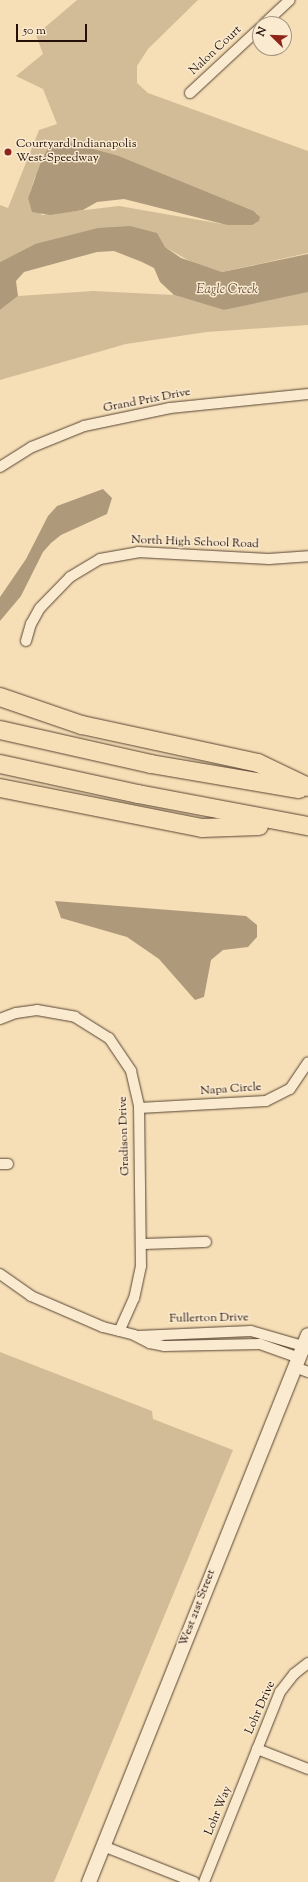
<!DOCTYPE html>
<style>
body{margin:0}
#map{position:relative;width:308px;height:1882px;overflow:hidden;background:#f6dfb6;font-family:"Sorts Mill Goudy",serif}
div>[style]{position:absolute}
[style*='--x']{left:calc(var(--x)*1px);top:calc(var(--y)*1px);width:calc(var(--w)*1px);rotate:calc(var(--a)*1deg)}
.green>*{inset:0;background:#d2bc98}
.water>*{inset:0;background:#af997b}
.roads{filter:drop-shadow(0 0 1px #584434) drop-shadow(0 0 1px #584434)}
.street>*{height:10px;margin:-5px;padding:0 5px;transform-origin:5px;border-radius:5px;background:#f9ead0}
.secondary>*{height:14px;margin:-7px;padding:0 7px;transform-origin:7px;border-radius:7px;background:#f9ead0}
.highway>*{height:18px;margin:-9px;padding:0 9px;transform-origin:9px;border-radius:9px;background:#f6dfb6}
.dots>*{width:11px;height:11px;translate:-50% -50%;box-sizing:border-box;border:2px solid #f9ead0;border-radius:50%}
span{translate:-50% -50%;white-space:nowrap;text-align:center;line-height:1.15;-webkit-text-stroke:3px #f9ead0;paint-order:stroke}
.street-label{font-size:12px;color:#241008}
.poi-label{font-size:12px;color:#241008}
.left{translate:0 -50%;text-align:left}
.water-label{font-size:13px;color:#634e3c;font-style:italic}
.north{position:absolute;left:252px;top:16px;width:40px;height:40px;box-sizing:border-box;background:#f9ead0;border:1px solid #a49380;border-radius:50%;rotate:293deg;font-size:11px;font-weight:700;line-height:16px;text-align:center;color:#241008}
.north::after{content:'';display:block;margin:auto;width:14px;height:18px;background:#8f2418;clip-path:polygon(50% 0,100% 100%,50% 72%,0 100%)}
.scale{position:absolute;left:16px;top:24px;width:71px;height:18px;box-sizing:border-box;border:2px solid #241008;border-top:0;padding-left:5px;font-size:12px;line-height:14px;white-space:nowrap;color:#241008;-webkit-text-stroke:3px #f9ead0;paint-order:stroke}
</style>
<div id="map">
<div class="green">
<div style="clip-path:polygon(evenodd,77px 0,198px 0,148px 49px,137px 66px,137px 83px,148px 93px,308px 151px,308px 253px,222px 272px,193px 263px,165px 247px,35px 244px,0 262px,0 205px,8px 208px,39px 130px,57px 124px,43px 89px,16px 76px,43px 54px,36px 35px,77px 0,119px 156px,254px 211px,258px 214px,252px 225px,228px 225px,119px 206px,42px 215px,28px 198px,35px 177px,119px 156px)"></div>
<div style="clip-path:polygon(93px 291px,174px 295px,224px 310px,308px 291px,308px 325px,207px 332px,126px 344px,0 380px,0 310px,18px 296px)"></div>
<div style="clip-path:polygon(0 1352px,152px 1411px,153px 1419px,233px 1450px,54px 1882px,0 1882px)"></div>
</div>
<div class="water">
<div style="clip-path:polygon(64px 141px,119px 156px,254px 211px,260px 217px,259px 221px,252px 225px,227px 225px,124px 199px,97px 202px,83px 210px,50px 215px,32px 212px,28px 198px,42px 159px,50px 145px)"></div>
<div style="clip-path:polygon(130px 226px,157px 233px,165px 247px,181px 258px,222px 272px,308px 254px,308px 292px,224px 310px,174px 295px,160px 282px,154px 268px,142px 262px,114px 251px,97px 252px,24px 272px,16px 281px,18px 296px,0 310px,0 262px,35px 244px,98px 228px)"></div>
<div style="clip-path:polygon(103px 489px,112px 498px,107px 514px,61px 535px,51px 543px,43px 552px,21px 596px,0 621px,0 597px,26px 559px,48px 516px,57px 506px)"></div>
<div style="clip-path:polygon(55px 901px,246px 916px,257px 925px,257px 937px,248px 947px,223px 950px,211px 960px,204px 997px,195px 1000px,159px 959px,127px 937px,61px 918px)"></div>
</div>
<div class="roads">
<div class="street">
<div style="--x:264;--y:24;--w:35;--a:-43"></div>
<div style="--x:190;--y:93;--w:96;--a:-42.9"></div>
<div style="--x:0;--y:467;--w:38;--a:-32"></div>
<div style="--x:32;--y:447;--w:56;--a:-22"></div>
<div style="--x:84;--y:426;--w:88;--a:-11.8"></div>
<div style="--x:170;--y:408;--w:139;--a:-5.8"></div>
<div style="--x:26;--y:641;--w:18;--a:-74"></div>
<div style="--x:31;--y:624;--w:18;--a:-61"></div>
<div style="--x:40;--y:608;--w:43;--a:-45.9"></div>
<div style="--x:70;--y:577;--w:35;--a:-31"></div>
<div style="--x:100;--y:559;--w:39;--a:-10"></div>
<div style="--x:138;--y:552;--w:131;--a:3.1"></div>
<div style="--x:269;--y:559;--w:39;--a:-4"></div>
<div style="--x:0;--y:1019;--w:17;--a:-21"></div>
<div style="--x:16;--y:1013;--w:21;--a:-8"></div>
<div style="--x:37;--y:1010;--w:39;--a:10"></div>
<div style="--x:75;--y:1017;--w:40;--a:32"></div>
<div style="--x:109;--y:1038;--w:40;--a:56"></div>
<div style="--x:131;--y:1071;--w:35;--a:77"></div>
<div style="--x:139;--y:1105;--w:161;--a:89.3"></div>
<div style="--x:141;--y:1266;--w:33;--a:102"></div>
<div style="--x:134;--y:1298;--w:36;--a:114"></div>
<div style="--x:139;--y:1108;--w:127;--a:-3.2"></div>
<div style="--x:266;--y:1101;--w:27;--a:-27"></div>
<div style="--x:290;--y:1089;--w:32;--a:-56"></div>
<div style="--x:0;--y:1164;--w:8;--a:0"></div>
<div style="--x:141;--y:1244;--w:65;--a:-1.8"></div>
<div style="--x:0;--y:1274;--w:38;--a:35"></div>
<div style="--x:31;--y:1296;--w:78;--a:23.3"></div>
<div style="--x:103;--y:1327;--w:32;--a:14"></div>
<div style="--x:134;--y:1335;--w:18;--a:27"></div>
<div style="--x:150;--y:1343;--w:14;--a:12"></div>
<div style="--x:164;--y:1346;--w:96;--a:-1.2"></div>
<div style="--x:260;--y:1344;--w:41;--a:19.7"></div>
<div style="--x:138;--y:1336;--w:113;--a:-2.5"></div>
<div style="--x:251;--y:1331;--w:54;--a:16.1"></div>
<div style="--x:295;--y:1367;--w:14;--a:21"></div>
<div style="--x:257;--y:1749;--w:55;--a:21.4"></div>
<div style="--x:103;--y:1846;--w:98;--a:21.6"></div>
<div style="--x:204;--y:1882;--w:205;--a:-68.2"></div>
<div style="--x:280;--y:1692;--w:23;--a:-52"></div>
<div style="--x:294;--y:1674;--w:18;--a:-38"></div>
</div>
<div class="secondary">
<div style="--x:89;--y:1882;--w:589;--a:-68.18"></div>
</div>
<div class="highway">
<div style="--x:0;--y:697;--w:87;--a:18.9"></div>
<div style="--x:82;--y:725;--w:180;--a:12.2"></div>
<div style="--x:258;--y:763;--w:55;--a:25.6"></div>
<div style="--x:0;--y:730;--w:155;--a:12.7"></div>
<div style="--x:151;--y:764;--w:150;--a:9.6"></div>
<div style="--x:0;--y:764;--w:141;--a:12.3"></div>
<div style="--x:138;--y:794;--w:173;--a:10.7"></div>
<div style="--x:0;--y:788;--w:206;--a:11.2"></div>
<div style="--x:202;--y:828;--w:57;--a:-2"></div>
</div>
</div>
<div class="dots">
<div style="left:8px;top:152px;background:#8f2418"></div>
</div>
<div class="street-label">
<span style="left:216px;top:51px;rotate:-43deg">Nalon Court</span>
<span style="left:147px;top:401px;rotate:-11deg">Grand Prix Drive</span>
<span style="left:195px;top:543px;rotate:2deg">North High School Road</span>
<span style="left:231px;top:1090px;rotate:-4deg">Napa Circle</span>
<span style="left:125px;top:1136px;rotate:-92deg">Gradison Drive</span>
<span style="left:209px;top:1319px;rotate:-1deg">Fullerton Drive</span>
<span style="left:198px;top:1608px;rotate:-69deg">West 21st Street</span>
<span style="left:261px;top:1708px;rotate:-66deg">Lohr Drive</span>
<span style="left:219px;top:1811px;rotate:-68deg">Lohr Way</span>
</div>
<div class="poi-label">
<span class="left" style="left:16px;top:152px">Courtyard Indianapolis<br>West-Speedway</span>
</div>
<div class="water-label">
<span style="left:227px;top:290px">Eagle Creek</span>
</div>
<div class="north">N</div>
<div class="scale">50 m</div>
</div>
